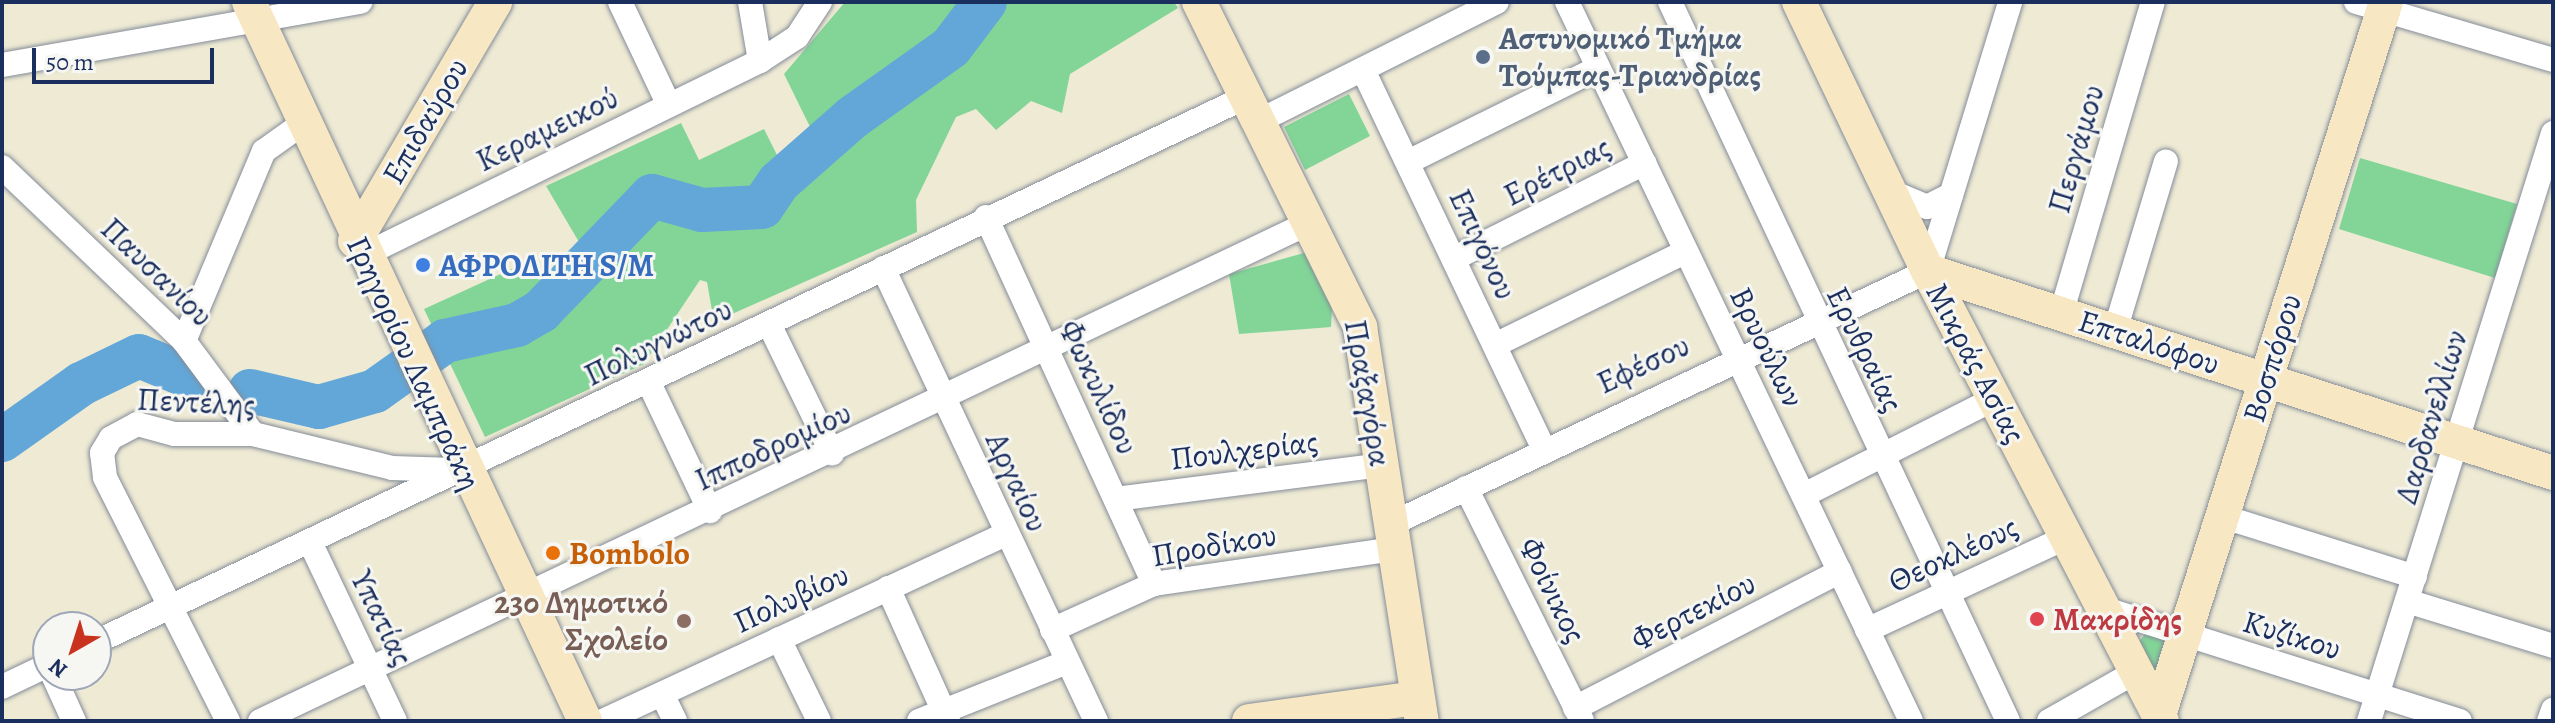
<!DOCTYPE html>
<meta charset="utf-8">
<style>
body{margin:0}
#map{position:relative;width:2555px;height:723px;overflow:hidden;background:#eeead4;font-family:Alegreya,serif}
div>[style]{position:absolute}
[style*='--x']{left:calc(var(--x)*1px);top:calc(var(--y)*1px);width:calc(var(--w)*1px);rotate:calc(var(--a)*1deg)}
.green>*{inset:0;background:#82d597}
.river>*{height:44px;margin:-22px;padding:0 22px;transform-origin:22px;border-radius:22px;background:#62a7d8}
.roads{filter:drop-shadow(0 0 2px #848c99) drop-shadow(0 0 2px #848c99)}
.street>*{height:24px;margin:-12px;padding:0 12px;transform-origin:12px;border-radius:12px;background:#fff}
.secondary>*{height:34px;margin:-17px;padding:0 17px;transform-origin:17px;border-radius:17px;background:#f7e8c3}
.dots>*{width:22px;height:22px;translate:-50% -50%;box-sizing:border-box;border:4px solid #f6f6f2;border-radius:50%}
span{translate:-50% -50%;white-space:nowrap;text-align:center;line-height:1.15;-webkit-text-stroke:6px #f6f6f2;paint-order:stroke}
.service-label{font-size:32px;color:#4e5e75;font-weight:700}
.left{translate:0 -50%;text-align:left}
.street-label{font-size:32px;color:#1b2f5e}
.shop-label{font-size:32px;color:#366cbe;font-weight:700}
.food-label{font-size:32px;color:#c56008;font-weight:700}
.education-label{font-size:32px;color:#785e54;font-weight:700}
.right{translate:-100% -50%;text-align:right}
.health-label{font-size:32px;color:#be3a42;font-weight:700}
.frame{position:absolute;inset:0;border:4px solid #1b2f5e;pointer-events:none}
.north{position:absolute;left:32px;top:611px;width:80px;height:80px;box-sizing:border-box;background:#f6f6f2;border:2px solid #9ea6b7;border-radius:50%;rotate:219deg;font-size:22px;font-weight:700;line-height:32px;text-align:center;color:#1b2f5e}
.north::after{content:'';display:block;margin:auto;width:28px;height:36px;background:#c8321e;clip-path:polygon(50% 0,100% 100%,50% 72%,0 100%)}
.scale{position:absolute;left:32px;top:48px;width:182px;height:36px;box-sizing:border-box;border:4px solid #1b2f5e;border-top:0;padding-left:10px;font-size:24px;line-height:28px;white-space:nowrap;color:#1b2f5e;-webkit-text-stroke:6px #f6f6f2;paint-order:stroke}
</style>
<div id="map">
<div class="green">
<div style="clip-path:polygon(845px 2px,1174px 2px,1178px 8px,1070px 74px,1062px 113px,1031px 101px,996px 130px,976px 109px,956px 117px,916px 200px,917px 232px,714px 322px,707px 282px,700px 280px,644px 364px,485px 437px,424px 309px,527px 262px,539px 275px,578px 255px,579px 242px,546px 186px,681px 123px,699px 160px,764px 129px,777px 155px,815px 137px,784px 74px)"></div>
<div style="clip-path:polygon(1349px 94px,1370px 136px,1305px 170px,1284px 127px)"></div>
<div style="clip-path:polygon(2360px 158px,2517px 204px,2495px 278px,2339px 229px)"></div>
<div style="clip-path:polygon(1318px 249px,1333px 292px,1331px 327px,1239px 334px,1229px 274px)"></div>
<div style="clip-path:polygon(2145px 634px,2173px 641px,2169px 662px,2148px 677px,2136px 646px)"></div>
</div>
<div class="river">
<div style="--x:250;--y:391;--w:71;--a:13.1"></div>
<div style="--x:319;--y:407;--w:58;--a:-15.9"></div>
<div style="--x:375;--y:391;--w:86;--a:-35.5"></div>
<div style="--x:445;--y:341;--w:74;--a:-12.5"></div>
<div style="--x:517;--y:325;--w:28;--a:-30"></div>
<div style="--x:541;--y:311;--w:160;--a:-46"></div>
<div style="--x:652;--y:196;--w:52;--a:15.6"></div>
<div style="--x:702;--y:210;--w:60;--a:-2.9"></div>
<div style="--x:762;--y:207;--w:30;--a:-56"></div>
<div style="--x:779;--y:182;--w:98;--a:-41.3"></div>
<div style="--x:853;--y:117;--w:120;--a:-35.5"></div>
<div style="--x:951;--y:47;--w:56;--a:-52.9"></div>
<div style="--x:2;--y:440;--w:97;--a:-35.3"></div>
<div style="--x:81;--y:384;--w:64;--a:-25.8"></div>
<div style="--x:139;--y:356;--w:55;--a:22.4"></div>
</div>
<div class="roads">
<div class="street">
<div style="--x:620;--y:2;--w:114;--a:64.6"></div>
<div style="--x:750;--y:2;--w:60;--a:80.4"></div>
<div style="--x:1567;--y:2;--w:797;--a:64.43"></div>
<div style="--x:1670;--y:2;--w:794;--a:64.82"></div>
<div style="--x:2356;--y:2;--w:205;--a:16.4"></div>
<div style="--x:2;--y:65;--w:364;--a:-10"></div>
<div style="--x:1363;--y:70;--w:418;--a:64.5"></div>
<div style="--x:1259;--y:121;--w:266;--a:-26.6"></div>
<div style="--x:1408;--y:162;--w:212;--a:-26.3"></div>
<div style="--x:2;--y:167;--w:252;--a:43.7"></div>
<div style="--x:184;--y:341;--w:116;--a:53.4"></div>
<div style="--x:1892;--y:192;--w:38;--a:23"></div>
<div style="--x:1927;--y:207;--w:27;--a:-27"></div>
<div style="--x:986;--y:217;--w:404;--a:65.4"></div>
<div style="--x:362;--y:256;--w:443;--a:-26.1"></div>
<div style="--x:760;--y:61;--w:44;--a:-33"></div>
<div style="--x:797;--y:37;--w:42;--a:-56.7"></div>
<div style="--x:1455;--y:258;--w:212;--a:-26.6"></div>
<div style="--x:883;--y:268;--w:501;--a:64.82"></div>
<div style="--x:2061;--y:314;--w:325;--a:-73.6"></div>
<div style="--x:769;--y:324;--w:144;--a:64"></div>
<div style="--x:2115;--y:331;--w:177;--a:-73.3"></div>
<div style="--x:184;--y:341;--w:206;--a:-67.2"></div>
<div style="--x:264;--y:151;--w:47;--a:-35.4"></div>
<div style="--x:1495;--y:345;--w:212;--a:-26.1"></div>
<div style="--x:649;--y:383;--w:142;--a:64.5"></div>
<div style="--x:1466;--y:488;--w:260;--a:63.5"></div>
<div style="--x:1804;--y:495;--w:215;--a:-26.8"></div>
<div style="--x:1116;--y:499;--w:267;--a:-7.3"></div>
<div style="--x:2224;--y:517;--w:200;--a:17.4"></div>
<div style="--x:1389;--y:525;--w:596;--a:-25.23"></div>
<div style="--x:1928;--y:271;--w:281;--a:-73"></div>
<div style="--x:310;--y:542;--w:198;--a:64.6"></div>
<div style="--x:888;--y:588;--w:146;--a:65.7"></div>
<div style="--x:2407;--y:601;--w:153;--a:17.1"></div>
<div style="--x:2105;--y:609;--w:372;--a:17.5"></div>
<div style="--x:1052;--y:630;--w:112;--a:-24.3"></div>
<div style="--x:1154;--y:584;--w:242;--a:-8.3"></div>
<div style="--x:1867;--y:630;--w:221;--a:-24.9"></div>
<div style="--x:779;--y:639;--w:91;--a:64"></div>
<div style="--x:96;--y:642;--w:1273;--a:-25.36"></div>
<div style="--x:53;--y:675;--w:51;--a:65.5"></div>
<div style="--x:2;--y:687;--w:51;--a:-25.6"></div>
<div style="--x:662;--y:694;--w:30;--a:64"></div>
<div style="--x:1575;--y:708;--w:298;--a:-27.3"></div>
<div style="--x:228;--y:721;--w:273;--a:-116.8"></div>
<div style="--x:105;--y:477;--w:24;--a:-97"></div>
<div style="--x:102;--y:453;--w:17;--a:-59"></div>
<div style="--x:111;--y:438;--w:30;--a:-28"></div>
<div style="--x:137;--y:424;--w:39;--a:15"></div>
<div style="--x:175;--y:434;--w:78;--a:0"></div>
<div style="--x:253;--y:434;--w:143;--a:13.7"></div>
<div style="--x:392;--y:468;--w:62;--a:1.8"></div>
<div style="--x:260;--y:721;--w:1163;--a:-25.4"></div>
<div style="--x:603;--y:721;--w:444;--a:-24.9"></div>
<div style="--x:919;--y:721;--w:159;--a:-21.7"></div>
<div style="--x:2049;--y:721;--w:101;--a:-29.6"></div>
<div style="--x:2369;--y:721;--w:616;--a:-72.62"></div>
<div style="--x:2549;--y:721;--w:12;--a:-70"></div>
</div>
<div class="secondary">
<div style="--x:249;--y:2;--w:794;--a:64.95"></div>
<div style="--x:1199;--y:2;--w:363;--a:63.6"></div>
<div style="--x:1360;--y:327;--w:399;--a:81.1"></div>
<div style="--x:1799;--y:2;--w:298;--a:64.4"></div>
<div style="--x:1928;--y:271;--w:507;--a:62.53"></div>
<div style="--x:355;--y:241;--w:277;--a:-59.6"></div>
<div style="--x:1928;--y:271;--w:657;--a:17.91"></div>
<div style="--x:2159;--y:715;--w:748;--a:-72.34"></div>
<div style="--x:1249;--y:721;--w:170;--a:-7.8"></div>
</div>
</div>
<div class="dots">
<div style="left:1483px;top:57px;background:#5c6f8a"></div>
<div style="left:423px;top:265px;background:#3f7fe0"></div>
<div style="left:553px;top:553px;background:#e8710a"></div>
<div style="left:2037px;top:619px;background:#e0444e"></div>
<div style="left:684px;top:621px;background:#8d6e63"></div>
</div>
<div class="service-label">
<span class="left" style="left:1499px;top:57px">Αστυνομικό Τμήμα<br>Τούμπας-Τριανδρίας</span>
</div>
<div class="street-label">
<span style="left:425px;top:121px;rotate:-60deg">Επιδαύρου</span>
<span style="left:547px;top:129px;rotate:-26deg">Κεραμεικού</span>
<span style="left:2076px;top:149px;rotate:-74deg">Περγάμου</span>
<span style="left:1557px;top:171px;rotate:-27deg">Ερέτριας</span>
<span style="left:1483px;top:244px;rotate:65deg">Επιγόνου</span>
<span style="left:157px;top:272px;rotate:44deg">Παυσανίου</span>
<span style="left:658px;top:342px;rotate:-26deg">Πολυγνώτου</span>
<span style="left:2149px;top:342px;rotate:18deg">Επταλόφου</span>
<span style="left:1767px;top:347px;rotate:64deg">Βρυούλων</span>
<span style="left:1865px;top:349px;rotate:64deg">Ερυθραίας</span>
<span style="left:2272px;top:358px;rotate:-73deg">Βοσπόρου</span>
<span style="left:414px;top:363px;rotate:65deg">Γρηγορίου Λαμπράκη</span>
<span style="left:1976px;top:363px;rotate:62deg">Μικράς Ασίας</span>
<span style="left:1643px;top:364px;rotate:-25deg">Εφέσου</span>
<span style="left:1099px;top:387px;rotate:65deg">Φωκυλίδου</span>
<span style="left:1368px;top:393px;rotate:80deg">Πραξαγόρα</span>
<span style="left:196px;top:402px;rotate:3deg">Πεντέλης</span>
<span style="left:2431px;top:417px;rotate:-73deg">Δαρδανελλίων</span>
<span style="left:773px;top:446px;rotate:-25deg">Ιπποδρομίου</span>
<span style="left:1244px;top:450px;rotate:-7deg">Πουλχερίας</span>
<span style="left:1017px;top:482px;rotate:65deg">Αργαίου</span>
<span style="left:1214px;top:545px;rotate:-10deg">Προδίκου</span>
<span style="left:1953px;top:554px;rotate:-25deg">Θεοκλέους</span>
<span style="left:1553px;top:590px;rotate:64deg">Φοίνικος</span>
<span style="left:791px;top:598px;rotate:-25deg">Πολυβίου</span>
<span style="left:1693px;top:611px;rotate:-27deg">Φερτεκίου</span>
<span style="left:382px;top:618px;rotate:64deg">Υπατίας</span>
<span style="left:2292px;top:635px;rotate:17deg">Κυζίκου</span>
</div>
<div class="shop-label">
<span class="left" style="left:439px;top:265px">ΑΦΡΟΔΙΤΗ S/M</span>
</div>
<div class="food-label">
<span class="left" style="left:569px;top:553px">Bombolo</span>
</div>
<div class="education-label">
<span class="right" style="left:668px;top:621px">23ο Δημοτικό<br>Σχολείο</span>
</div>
<div class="health-label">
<span class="left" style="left:2053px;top:619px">Μακρίδης</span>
</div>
<div class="frame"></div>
<div class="north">N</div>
<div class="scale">50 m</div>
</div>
